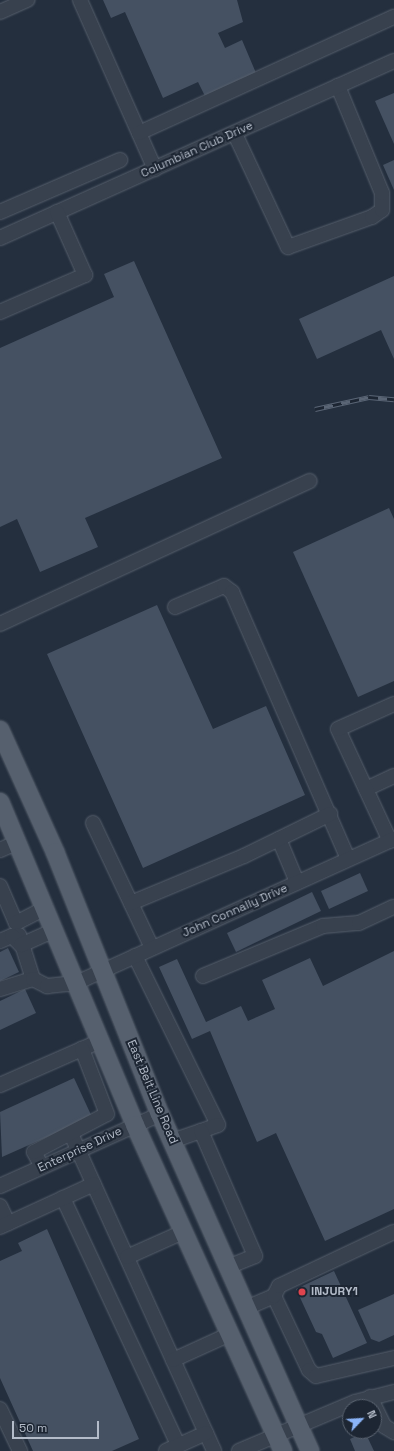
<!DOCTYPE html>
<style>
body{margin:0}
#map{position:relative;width:394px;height:1451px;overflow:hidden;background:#242f3e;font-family:"Space Grotesk",sans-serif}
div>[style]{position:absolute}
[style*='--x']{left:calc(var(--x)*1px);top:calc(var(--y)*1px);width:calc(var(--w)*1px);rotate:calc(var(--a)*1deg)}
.building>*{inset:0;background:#455162}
.roads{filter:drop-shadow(0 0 1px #565f6c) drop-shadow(0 0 1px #565f6c)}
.minor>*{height:14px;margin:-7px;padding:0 7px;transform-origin:7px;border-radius:7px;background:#38414e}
.major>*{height:18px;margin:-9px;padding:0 9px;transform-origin:9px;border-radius:9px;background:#56606e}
.rail>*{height:4.5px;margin-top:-2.25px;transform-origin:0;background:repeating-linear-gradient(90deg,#1d2633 0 9px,#5a6575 0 18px);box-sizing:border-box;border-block:1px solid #5a6575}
.dots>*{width:11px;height:11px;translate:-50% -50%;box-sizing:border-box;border:2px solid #1d2633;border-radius:50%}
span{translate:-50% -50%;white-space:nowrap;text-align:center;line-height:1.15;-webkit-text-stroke:4px #1d2633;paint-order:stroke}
.street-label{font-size:12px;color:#b4bcc9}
.poi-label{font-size:12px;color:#b4bcc9;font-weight:700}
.left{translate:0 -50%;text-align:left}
.north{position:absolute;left:342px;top:1399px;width:40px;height:40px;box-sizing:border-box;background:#1d2633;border:1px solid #59626f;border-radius:50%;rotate:65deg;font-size:11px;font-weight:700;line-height:16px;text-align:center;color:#b4bcc9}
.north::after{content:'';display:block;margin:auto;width:14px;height:18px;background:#8ab4f8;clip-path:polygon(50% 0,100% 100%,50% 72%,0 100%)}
.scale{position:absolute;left:12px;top:1421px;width:87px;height:18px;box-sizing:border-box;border:2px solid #b4bcc9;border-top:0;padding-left:5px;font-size:12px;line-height:14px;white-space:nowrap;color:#b4bcc9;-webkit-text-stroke:3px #1d2633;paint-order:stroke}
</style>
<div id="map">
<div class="building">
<div style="clip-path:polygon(103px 0,237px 0,243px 22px,218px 33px,225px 48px,242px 40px,256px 73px,205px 96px,198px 82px,163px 98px,125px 12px,111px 18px)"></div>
<div style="clip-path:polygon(394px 93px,394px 144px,375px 101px)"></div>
<div style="clip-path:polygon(394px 160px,394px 190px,383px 165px)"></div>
<div style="clip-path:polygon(134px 261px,222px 458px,85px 518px,98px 547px,40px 572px,17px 519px,0 527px,0 348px,114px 297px,104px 274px)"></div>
<div style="clip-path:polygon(394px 276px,394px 359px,381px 330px,317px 359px,299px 319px)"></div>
<div style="clip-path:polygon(389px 508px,394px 519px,394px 681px,358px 697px,293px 552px)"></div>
<div style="clip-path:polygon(157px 605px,213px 729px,266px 706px,305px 795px,143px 868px,47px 654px)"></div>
<div style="clip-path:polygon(360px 873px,368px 891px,329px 909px,321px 891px)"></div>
<div style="clip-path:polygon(312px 892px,321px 911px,236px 952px,227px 933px)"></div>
<div style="clip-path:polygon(8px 948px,19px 972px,0 981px,0 952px)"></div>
<div style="clip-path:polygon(394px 951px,394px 1209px,325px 1241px,276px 1133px,257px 1142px,210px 1031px,192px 1039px,159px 967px,177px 959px,206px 1022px,241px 1006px,248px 1021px,275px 1009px,262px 980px,310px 958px,323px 986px)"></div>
<div style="clip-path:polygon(25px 989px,36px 1013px,0 1030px,0 1001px)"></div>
<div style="clip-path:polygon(74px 1078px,92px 1117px,2px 1157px,0 1112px)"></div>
<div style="clip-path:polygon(47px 1229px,139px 1439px,112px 1451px,33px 1451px,0 1378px,0 1261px,22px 1251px,18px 1243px)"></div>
<div style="clip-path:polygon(334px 1271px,367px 1343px,333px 1358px,322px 1334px,316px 1332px,296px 1289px)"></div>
<div style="clip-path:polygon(394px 1294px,394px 1335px,379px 1342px,371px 1339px,358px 1310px)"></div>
<div style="clip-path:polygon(365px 1432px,374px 1451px,355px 1451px,350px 1439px)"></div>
</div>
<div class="roads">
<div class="minor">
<div style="--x:80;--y:0;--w:185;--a:66.1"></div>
<div style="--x:0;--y:12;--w:30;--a:-24"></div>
<div style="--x:139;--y:133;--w:280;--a:-24.5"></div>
<div style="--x:235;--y:134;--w:125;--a:64.9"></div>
<div style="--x:288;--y:247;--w:89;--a:-19.7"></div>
<div style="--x:372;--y:217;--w:12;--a:-35"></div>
<div style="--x:382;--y:210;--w:17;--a:-90"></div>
<div style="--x:382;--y:193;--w:116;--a:-112.4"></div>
<div style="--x:0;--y:212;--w:131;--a:-23.4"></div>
<div style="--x:0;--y:238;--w:432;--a:-24.2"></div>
<div style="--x:0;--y:312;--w:93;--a:-23.5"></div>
<div style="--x:85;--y:275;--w:69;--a:-114"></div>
<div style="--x:175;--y:607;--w:53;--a:-23.2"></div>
<div style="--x:224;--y:586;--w:10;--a:37"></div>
<div style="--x:232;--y:592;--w:291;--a:66.5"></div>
<div style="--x:0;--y:624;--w:341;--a:-24.8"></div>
<div style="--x:366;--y:789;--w:31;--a:-25"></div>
<div style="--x:93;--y:823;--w:138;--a:64.7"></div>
<div style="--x:279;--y:839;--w:47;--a:67.3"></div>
<div style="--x:390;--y:841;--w:123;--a:-114.9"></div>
<div style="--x:338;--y:729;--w:61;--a:-24.1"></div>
<div style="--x:0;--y:850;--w:20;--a:-24"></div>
<div style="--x:0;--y:886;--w:40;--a:66.6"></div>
<div style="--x:16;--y:923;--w:34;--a:-27"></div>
<div style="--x:131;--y:903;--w:122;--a:-22.6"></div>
<div style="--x:244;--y:856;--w:96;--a:-26"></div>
<div style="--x:19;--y:935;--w:46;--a:72.3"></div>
<div style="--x:0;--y:941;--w:13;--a:-23"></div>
<div style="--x:12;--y:936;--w:13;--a:45"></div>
<div style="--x:21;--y:945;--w:36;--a:-24"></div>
<div style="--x:135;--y:956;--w:188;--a:63.8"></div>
<div style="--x:218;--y:1125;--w:49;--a:160.8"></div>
<div style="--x:203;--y:976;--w:130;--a:-22.6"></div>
<div style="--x:323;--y:926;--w:36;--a:-5"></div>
<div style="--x:359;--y:923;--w:38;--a:-25"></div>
<div style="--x:0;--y:989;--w:34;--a:-17"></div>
<div style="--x:33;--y:979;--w:16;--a:27"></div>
<div style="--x:47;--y:986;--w:29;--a:-6"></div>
<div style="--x:76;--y:983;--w:349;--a:-24.4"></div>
<div style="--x:0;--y:1085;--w:109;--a:-23.7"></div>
<div style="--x:201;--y:1131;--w:136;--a:66.6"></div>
<div style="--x:255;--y:1256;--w:29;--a:158"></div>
<div style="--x:71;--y:1134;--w:348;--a:65.7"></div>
<div style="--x:42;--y:1167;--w:17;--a:-118"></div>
<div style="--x:34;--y:1152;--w:82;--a:-27.5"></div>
<div style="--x:107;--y:1114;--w:70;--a:-111"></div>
<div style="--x:0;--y:1186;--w:175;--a:-24.2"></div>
<div style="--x:63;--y:1198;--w:272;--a:65"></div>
<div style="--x:0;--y:1206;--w:19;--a:65"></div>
<div style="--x:0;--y:1227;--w:103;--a:-24.6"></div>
<div style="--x:127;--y:1257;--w:61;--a:-24.1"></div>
<div style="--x:274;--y:1296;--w:82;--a:64.7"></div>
<div style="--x:309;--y:1370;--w:9;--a:41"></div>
<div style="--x:316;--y:1376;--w:80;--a:-13"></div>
<div style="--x:246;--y:1308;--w:30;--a:-23"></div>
<div style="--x:274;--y:1296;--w:11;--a:-63"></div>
<div style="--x:279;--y:1286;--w:127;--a:-25.2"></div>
<div style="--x:173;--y:1360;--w:63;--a:-24.5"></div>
<div style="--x:370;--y:1397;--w:32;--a:64"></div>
<div style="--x:384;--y:1426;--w:12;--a:31"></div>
<div style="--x:0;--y:1409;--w:47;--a:64.5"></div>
<div style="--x:166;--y:1451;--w:44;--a:-24.2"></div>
<div style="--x:239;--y:1451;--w:126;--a:-22.9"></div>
<div style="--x:355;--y:1402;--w:40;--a:-14.4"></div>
</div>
<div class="major">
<div style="--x:0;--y:730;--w:134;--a:65.7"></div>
<div style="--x:55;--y:852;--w:282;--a:68.2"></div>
<div style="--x:160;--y:1114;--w:369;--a:66"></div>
<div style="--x:0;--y:802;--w:350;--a:67.3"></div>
<div style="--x:135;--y:1125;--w:358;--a:65.6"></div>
</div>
</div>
<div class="rail">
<div style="--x:315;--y:409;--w:55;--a:-12.5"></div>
<div style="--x:369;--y:397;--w:25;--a:5"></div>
</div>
<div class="dots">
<div style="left:302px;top:1292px;background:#e0444e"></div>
</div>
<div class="street-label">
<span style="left:197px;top:150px;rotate:-24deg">Columbian Club Drive</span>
<span style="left:235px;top:911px;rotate:-24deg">John Connally Drive</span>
<span style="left:152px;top:1092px;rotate:67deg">East Belt Line Road</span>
<span style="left:80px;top:1150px;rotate:-25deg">Enterprise Drive</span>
</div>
<div class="poi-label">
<span class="left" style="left:311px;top:1292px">INJURY1</span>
</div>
<div class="north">N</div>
<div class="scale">50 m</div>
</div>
